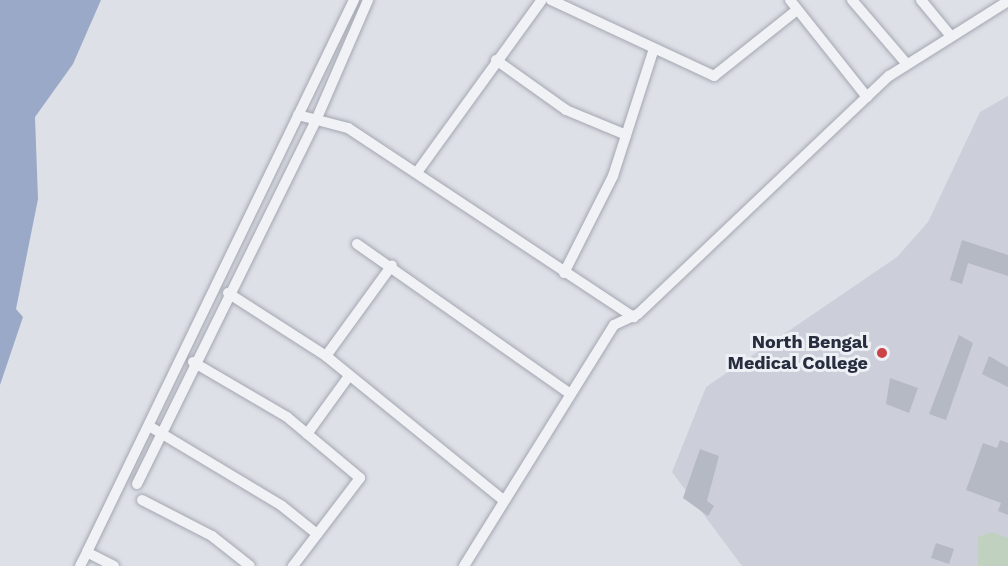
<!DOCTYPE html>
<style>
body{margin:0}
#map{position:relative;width:1008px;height:566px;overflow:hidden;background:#dee0e7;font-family:"Work Sans",sans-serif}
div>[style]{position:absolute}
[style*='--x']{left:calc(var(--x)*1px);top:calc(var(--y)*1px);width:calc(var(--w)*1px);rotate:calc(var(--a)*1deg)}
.built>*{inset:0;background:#cccfd9}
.green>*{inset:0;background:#c1d1bf}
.water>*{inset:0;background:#99a9c7}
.building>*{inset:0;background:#b5b9c4}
.roads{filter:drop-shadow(0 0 2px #a3a7b1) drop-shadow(0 0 2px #a3a7b1)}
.minor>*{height:10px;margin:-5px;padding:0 5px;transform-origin:5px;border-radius:5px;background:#f1f2f6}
.dots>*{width:16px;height:16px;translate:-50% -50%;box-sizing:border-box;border:3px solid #edf0f5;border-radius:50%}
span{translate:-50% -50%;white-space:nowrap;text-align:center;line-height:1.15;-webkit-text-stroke:6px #edf0f5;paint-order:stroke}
.poi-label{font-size:18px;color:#272d3e;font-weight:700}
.right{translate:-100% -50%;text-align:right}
</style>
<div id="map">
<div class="built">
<div style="clip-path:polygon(1008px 96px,1008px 566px,742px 566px,672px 472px,706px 387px,897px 257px,928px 222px,980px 112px)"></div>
</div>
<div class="green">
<div style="clip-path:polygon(992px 532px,1008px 538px,1008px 566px,978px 566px,978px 537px)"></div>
</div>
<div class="water">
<div style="clip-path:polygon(0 0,101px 0,73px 64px,35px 117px,38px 199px,16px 309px,23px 317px,0 385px)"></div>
</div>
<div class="building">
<div style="clip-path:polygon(962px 240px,1008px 255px,1008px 276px,968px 263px,962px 284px,950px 280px)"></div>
<div style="clip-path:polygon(959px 335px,973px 343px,946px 420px,929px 414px)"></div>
<div style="clip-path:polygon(989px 356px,1008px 367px,1008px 387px,982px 374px)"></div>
<div style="clip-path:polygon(890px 378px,918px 388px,909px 413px,886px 404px)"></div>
<div style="clip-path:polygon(1000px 440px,1008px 443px,1008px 515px,998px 511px,1001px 503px,966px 490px,983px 443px,997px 448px)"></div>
<div style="clip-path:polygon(700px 449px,719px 456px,707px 501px,714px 506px,708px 516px,683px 498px)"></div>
<div style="clip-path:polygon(936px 543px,954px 549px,949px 564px,931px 558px)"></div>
</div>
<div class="roads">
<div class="minor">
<div style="--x:551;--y:0;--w:180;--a:25"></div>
<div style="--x:714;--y:76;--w:106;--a:-38.5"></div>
<div style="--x:790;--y:0;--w:124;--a:51.6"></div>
<div style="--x:852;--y:0;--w:83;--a:49.4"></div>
<div style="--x:921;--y:0;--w:45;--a:50.4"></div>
<div style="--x:496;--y:60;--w:86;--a:35.5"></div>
<div style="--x:566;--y:110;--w:65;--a:22.6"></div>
<div style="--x:298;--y:115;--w:52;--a:14.6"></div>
<div style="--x:348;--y:128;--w:343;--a:33.5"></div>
<div style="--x:418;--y:171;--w:211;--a:-54.1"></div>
<div style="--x:357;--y:244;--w:259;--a:35.1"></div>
<div style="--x:564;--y:273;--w:109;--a:-63.2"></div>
<div style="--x:613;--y:176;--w:134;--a:-72.2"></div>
<div style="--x:228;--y:293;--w:117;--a:32.7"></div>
<div style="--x:326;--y:356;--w:227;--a:39.1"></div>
<div style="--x:326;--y:356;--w:112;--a:-54"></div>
<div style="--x:193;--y:362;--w:109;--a:30.3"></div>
<div style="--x:287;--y:417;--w:95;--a:39.9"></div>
<div style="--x:360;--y:478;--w:111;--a:127.3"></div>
<div style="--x:149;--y:426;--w:155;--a:31"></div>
<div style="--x:282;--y:506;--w:45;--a:38.7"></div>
<div style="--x:307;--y:434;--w:72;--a:-54.1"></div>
<div style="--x:137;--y:484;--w:408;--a:-63.8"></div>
<div style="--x:317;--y:118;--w:129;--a:-66.6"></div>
<div style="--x:142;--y:500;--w:79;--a:27.2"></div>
<div style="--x:212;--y:536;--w:48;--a:38.3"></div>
<div style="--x:80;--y:566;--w:16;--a:-63"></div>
<div style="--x:114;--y:566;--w:30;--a:-153"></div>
<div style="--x:87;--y:552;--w:613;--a:-64.19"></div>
<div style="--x:464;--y:566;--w:284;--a:-58.1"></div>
<div style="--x:614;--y:325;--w:26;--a:-25"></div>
<div style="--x:638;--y:314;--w:346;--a:-43.5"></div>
<div style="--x:889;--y:76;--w:141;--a:-32.2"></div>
</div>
</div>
<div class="dots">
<div style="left:882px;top:353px;background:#cc4345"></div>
</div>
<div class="poi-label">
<span class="right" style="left:868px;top:353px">North Bengal<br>Medical College</span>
</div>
</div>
